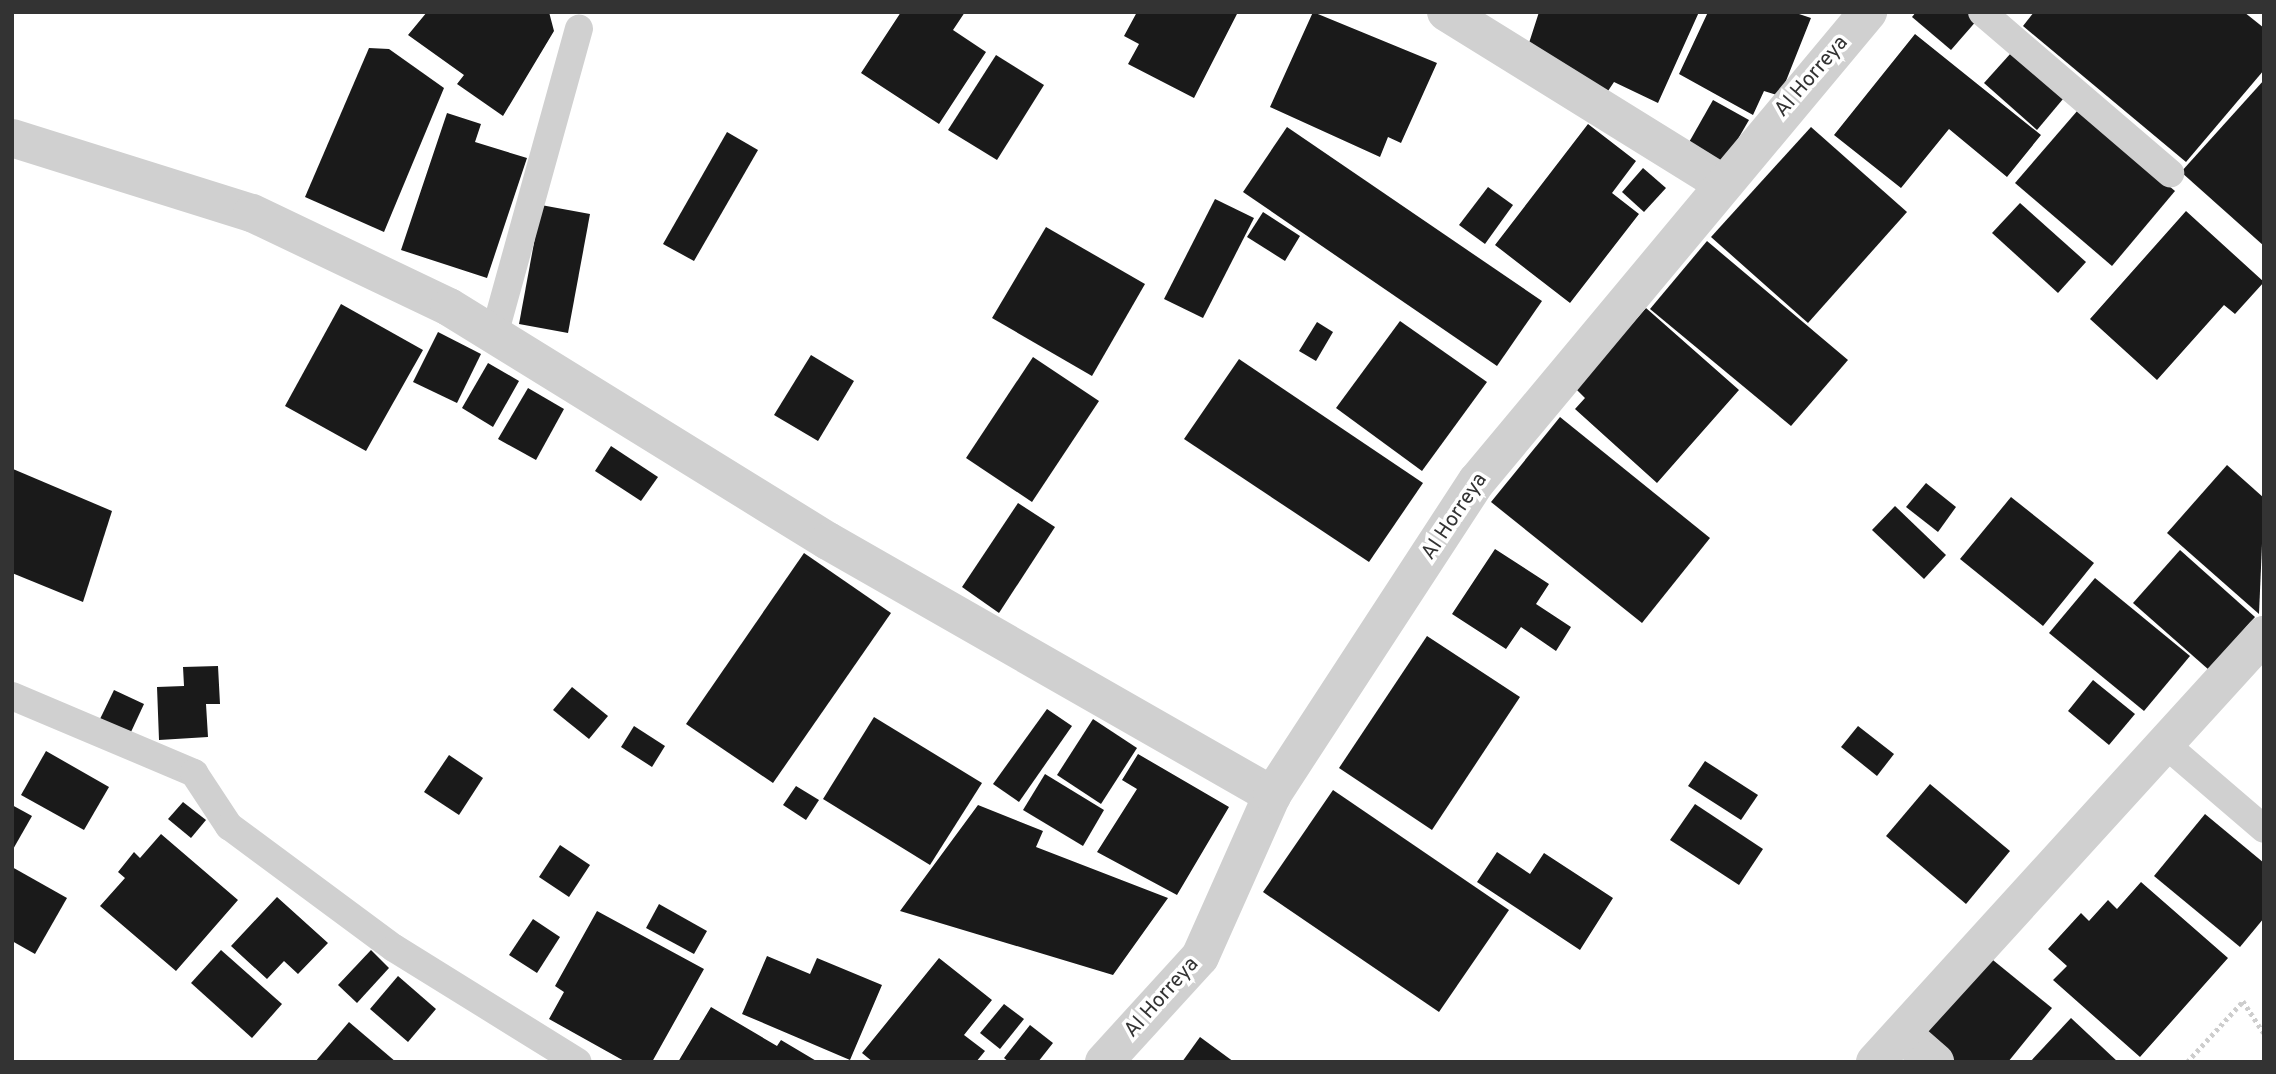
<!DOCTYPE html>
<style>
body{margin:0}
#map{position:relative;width:2276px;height:1074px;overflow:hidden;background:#fff;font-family:Overpass,sans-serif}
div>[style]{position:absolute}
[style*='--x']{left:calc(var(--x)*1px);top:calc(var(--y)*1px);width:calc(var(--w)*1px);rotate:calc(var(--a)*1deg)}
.building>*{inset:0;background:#1a1a1a}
.path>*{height:4.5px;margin-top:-2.25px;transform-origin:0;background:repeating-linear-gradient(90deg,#cdcdcd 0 3.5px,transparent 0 7px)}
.service>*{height:28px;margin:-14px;padding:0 14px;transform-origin:14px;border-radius:14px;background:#d0d0d0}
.minor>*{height:38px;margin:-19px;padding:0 19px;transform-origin:19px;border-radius:19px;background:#d0d0d0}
span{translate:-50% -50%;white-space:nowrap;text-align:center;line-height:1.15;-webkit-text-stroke:7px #fff;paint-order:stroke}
.street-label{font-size:21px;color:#333}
.frame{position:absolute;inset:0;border:14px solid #333;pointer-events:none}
</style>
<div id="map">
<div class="building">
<div style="clip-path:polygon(427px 12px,549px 12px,554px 31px,503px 116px,457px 84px,464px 75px,408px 35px)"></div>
<div style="clip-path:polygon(901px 12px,965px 12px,953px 30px,986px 52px,939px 124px,861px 73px)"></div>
<div style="clip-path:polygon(1137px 12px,1238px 12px,1194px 98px,1128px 64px,1139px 44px,1124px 36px)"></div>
<div style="clip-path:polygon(1313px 12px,1437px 63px,1401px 143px,1388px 137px,1380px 157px,1270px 107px)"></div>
<div style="clip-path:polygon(1539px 12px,1699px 12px,1658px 103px,1614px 82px,1606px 94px,1529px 43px)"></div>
<div style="clip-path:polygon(1708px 12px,1793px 12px,1811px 18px,1780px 96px,1764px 91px,1753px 115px,1679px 74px)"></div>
<div style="clip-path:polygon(1916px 12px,1970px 12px,1978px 19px,1951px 50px,1912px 17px)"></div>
<div style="clip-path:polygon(2034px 12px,2244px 12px,2264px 28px,2264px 70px,2186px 162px,2023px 26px)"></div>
<div style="clip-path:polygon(1915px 34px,2041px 135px,2007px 177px,1949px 129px,1901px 188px,1834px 135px)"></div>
<div style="clip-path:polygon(369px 48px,389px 49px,444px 88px,384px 232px,305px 197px)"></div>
<div style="clip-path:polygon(2011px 53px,2063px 99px,2037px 130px,1984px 83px)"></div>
<div style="clip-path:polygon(996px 55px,1044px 85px,997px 160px,948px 130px)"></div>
<div style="clip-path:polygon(2264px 80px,2264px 246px,2181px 172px)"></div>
<div style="clip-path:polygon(1713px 100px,1749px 120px,1724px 163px,1688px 144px)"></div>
<div style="clip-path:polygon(2078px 110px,2175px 191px,2112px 266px,2015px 183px)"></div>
<div style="clip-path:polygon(447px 113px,481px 124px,475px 142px,527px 158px,487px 278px,401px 250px)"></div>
<div style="clip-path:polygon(1588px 124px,1636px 161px,1612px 193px,1639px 214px,1570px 303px,1495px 245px)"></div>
<div style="clip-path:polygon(1287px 127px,1542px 301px,1497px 366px,1243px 192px)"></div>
<div style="clip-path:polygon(1811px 127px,1907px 212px,1808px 323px,1711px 237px)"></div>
<div style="clip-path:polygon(727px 132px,758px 150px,694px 261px,663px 244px)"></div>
<div style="clip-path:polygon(1643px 168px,1666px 188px,1644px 212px,1622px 192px)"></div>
<div style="clip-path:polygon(1488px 187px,1513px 205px,1485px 244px,1459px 225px)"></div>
<div style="clip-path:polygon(1215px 199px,1254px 218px,1203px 318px,1164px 299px)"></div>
<div style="clip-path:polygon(2020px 203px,2086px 262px,2058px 293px,1992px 233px)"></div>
<div style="clip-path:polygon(541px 205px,590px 214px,568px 333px,519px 324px)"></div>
<div style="clip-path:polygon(2186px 211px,2264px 282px,2235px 314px,2224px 305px,2157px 380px,2090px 319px)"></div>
<div style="clip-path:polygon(1263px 212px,1300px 236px,1285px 261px,1247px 237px)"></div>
<div style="clip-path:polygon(1046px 227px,1145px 284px,1092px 376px,992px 318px)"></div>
<div style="clip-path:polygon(1707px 241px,1848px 360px,1791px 426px,1650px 309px)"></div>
<div style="clip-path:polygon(341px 304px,423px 350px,366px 451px,285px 406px)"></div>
<div style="clip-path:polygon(1646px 308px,1739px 390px,1657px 483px,1575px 409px,1585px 398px,1575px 388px)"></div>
<div style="clip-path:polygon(1400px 321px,1487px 382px,1422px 471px,1336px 408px)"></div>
<div style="clip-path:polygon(1317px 322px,1333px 332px,1316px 361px,1299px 351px)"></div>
<div style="clip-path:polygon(438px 332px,481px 354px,457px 403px,413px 382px)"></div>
<div style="clip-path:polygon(811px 355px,854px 381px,818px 441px,774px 415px)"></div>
<div style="clip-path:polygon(1033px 357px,1099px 401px,1032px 502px,966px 458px)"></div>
<div style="clip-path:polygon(1239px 359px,1423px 483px,1369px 562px,1184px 439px)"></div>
<div style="clip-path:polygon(488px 363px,519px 381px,493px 427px,462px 408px)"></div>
<div style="clip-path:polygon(528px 388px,564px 409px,536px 460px,498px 439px)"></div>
<div style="clip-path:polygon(1560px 417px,1710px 538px,1642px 623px,1491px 502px)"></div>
<div style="clip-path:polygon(611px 446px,658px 477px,641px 501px,595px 471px)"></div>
<div style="clip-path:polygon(2227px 465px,2264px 498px,2259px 614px,2167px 533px)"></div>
<div style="clip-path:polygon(13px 469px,112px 511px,83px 602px,12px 573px)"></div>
<div style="clip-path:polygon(1926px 483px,1956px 507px,1938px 532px,1906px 507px)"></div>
<div style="clip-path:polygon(2011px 497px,2094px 563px,2043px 626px,1960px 559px)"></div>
<div style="clip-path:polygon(1018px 503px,1055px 527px,999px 613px,962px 587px)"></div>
<div style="clip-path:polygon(1895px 506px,1946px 555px,1924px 579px,1872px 530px)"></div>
<div style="clip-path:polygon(1495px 549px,1549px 584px,1536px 604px,1571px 627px,1556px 651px,1521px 627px,1506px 649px,1452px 614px)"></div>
<div style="clip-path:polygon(2180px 550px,2255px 617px,2209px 670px,2133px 603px)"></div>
<div style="clip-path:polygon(804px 553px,891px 613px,773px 783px,686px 724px)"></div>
<div style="clip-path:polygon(2095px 578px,2190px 656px,2144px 711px,2049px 633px)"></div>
<div style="clip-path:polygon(1427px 636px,1520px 697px,1432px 830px,1339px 768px)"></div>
<div style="clip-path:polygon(218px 666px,220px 704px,206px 704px,208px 737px,159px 740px,157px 687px,184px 686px,183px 667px)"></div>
<div style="clip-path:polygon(2093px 680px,2135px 714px,2109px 745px,2068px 711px)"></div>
<div style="clip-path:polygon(572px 687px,608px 716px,589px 739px,553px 710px)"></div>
<div style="clip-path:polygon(114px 690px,144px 704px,131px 732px,100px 719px)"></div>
<div style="clip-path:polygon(1047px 709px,1072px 726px,1019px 802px,993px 784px)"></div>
<div style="clip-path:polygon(874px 717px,982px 783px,930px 865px,823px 799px)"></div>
<div style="clip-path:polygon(1093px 719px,1137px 748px,1101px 804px,1057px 775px)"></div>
<div style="clip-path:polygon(634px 726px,665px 746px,652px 767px,621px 747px)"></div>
<div style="clip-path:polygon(1858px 726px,1894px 754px,1877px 776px,1841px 747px)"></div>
<div style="clip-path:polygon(46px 751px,109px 787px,84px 830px,21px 795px)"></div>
<div style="clip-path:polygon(1138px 754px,1229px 807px,1177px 895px,1097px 852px,1137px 789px,1122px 780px)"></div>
<div style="clip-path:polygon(449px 755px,483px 778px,459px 815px,424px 792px)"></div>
<div style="clip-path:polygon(1705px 761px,1758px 795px,1741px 820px,1688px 786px)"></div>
<div style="clip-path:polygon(1045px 774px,1104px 810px,1083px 846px,1023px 810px)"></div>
<div style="clip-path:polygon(1930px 784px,2010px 851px,1966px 904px,1886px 836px)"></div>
<div style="clip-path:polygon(796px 786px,819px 800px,806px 820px,783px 805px)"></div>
<div style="clip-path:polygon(1333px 790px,1509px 910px,1439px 1012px,1263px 892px)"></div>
<div style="clip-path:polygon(183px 802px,206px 820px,191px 838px,168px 819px)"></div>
<div style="clip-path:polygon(1695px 804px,1763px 849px,1739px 885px,1670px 840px)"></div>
<div style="clip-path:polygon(12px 805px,32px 816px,12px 851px)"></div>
<div style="clip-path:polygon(978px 805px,1043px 831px,1036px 847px,1168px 898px,1113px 975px,900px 911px)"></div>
<div style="clip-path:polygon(2205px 814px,2264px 863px,2264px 918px,2240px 947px,2154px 876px)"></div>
<div style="clip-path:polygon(161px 834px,238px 900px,176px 971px,100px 906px,125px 878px,118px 872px,134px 852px,140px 858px)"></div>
<div style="clip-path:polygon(560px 845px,590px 865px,569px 897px,539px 877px)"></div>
<div style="clip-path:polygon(1497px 852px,1530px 874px,1544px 853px,1613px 898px,1580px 950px,1477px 882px)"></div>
<div style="clip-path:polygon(12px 867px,67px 898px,35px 954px,12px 941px)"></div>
<div style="clip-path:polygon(2141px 882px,2228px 958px,2140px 1057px,2053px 980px,2067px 966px,2048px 949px,2081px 913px,2089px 921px,2108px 900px,2117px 909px)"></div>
<div style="clip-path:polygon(277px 897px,328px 943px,298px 974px,284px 961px,267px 979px,231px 946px)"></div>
<div style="clip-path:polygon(659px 904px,707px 931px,694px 954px,646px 928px)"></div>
<div style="clip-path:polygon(597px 911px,704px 969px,652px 1062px,626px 1062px,549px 1019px,564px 992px,555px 986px)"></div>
<div style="clip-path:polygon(533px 919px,560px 937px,537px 973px,509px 955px)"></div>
<div style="clip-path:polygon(221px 950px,282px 1004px,252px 1038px,191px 983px)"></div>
<div style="clip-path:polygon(371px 950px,389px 968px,357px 1003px,338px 985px)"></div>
<div style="clip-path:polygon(767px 956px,810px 974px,817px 958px,882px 985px,850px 1060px,742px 1014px)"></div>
<div style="clip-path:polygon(1988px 956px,2052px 1008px,2008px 1062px,1956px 1062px,1923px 1034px)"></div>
<div style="clip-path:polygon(939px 958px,992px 1000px,964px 1035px,985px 1051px,976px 1062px,873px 1062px,862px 1053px)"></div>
<div style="clip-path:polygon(398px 976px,436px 1009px,408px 1042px,370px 1009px)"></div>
<div style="clip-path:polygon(1004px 1004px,1024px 1019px,1000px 1049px,980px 1033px)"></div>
<div style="clip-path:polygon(711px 1007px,777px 1046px,781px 1040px,818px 1062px,678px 1062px)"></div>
<div style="clip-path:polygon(2071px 1018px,2118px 1062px,2030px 1062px)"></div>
<div style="clip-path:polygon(349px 1022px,396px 1062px,315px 1062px)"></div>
<div style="clip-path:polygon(1030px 1025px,1053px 1043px,1038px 1062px,1009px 1062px,1004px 1058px)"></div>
<div style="clip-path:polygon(1200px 1037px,1234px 1062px,1182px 1062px)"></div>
</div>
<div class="path">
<div style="--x:2187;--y:1062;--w:83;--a:-47.4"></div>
<div style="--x:2243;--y:1001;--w:38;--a:57"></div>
</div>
<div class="service">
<div style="--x:1982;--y:12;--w:248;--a:40.6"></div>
<div style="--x:494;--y:335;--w:318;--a:-74.5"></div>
<div style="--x:12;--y:696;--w:198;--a:22.9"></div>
<div style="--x:194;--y:773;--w:64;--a:56.6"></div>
<div style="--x:229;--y:826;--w:205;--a:36.5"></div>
<div style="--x:394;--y:948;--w:216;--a:31.8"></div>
<div style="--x:2165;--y:744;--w:130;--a:40.6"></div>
</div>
<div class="minor">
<div style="--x:1446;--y:12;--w:325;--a:31.8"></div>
<div style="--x:12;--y:138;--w:251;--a:17.4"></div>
<div style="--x:252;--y:213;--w:218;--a:25.5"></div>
<div style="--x:449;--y:307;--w:445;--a:31.7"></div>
<div style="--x:828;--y:541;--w:512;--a:29.77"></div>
<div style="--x:1903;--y:1034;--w:43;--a:41.2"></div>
<div style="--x:1104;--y:1062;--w:142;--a:-47.6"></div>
<div style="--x:1200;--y:957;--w:177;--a:-66"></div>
<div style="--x:1272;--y:795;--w:375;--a:-56.9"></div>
<div style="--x:1477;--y:481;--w:611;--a:-50.18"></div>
<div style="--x:1875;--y:1062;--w:578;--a:-47.67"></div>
</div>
<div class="street-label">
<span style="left:1812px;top:77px;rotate:-49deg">Al Horreya</span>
<span style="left:1455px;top:517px;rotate:-56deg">Al Horreya</span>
<span style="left:1162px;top:998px;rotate:-48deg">Al Horreya</span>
</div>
<div class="frame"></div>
</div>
